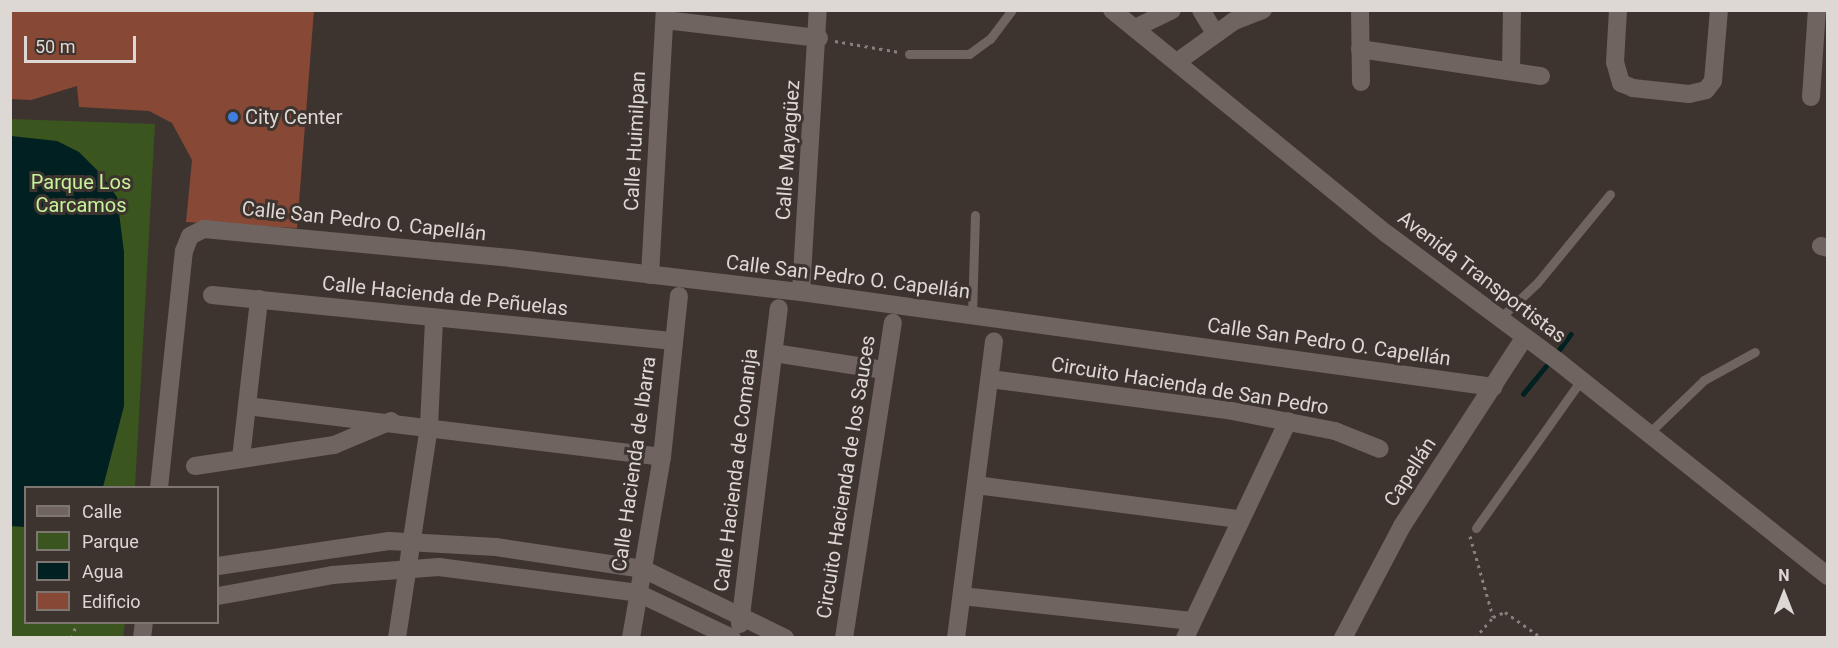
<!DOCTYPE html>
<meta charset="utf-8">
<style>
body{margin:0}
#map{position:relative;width:1838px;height:648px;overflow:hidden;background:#3e342f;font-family:Roboto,sans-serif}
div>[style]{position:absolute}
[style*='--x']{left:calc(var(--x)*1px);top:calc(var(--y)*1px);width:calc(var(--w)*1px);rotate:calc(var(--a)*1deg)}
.green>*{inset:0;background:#3b551f}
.water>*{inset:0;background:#012022}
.stream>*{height:4.5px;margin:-2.25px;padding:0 2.25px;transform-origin:2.25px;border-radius:2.25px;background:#012022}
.building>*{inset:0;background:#874836}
.path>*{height:3px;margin-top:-1.5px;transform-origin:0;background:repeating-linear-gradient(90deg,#88807c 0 3px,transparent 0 7.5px)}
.lane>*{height:9px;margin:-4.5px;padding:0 4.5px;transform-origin:4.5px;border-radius:4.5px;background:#6f645f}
.street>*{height:18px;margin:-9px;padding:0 9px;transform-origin:9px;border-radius:9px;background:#6f645f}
.secondary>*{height:18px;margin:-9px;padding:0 9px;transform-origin:9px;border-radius:9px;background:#6f645f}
.dots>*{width:16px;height:16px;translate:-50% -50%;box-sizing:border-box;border:3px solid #3e342f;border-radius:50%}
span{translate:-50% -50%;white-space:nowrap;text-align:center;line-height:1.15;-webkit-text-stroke:6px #3e342f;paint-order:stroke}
.poi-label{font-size:20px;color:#ded8d5}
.left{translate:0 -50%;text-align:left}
.street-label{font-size:20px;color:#ded8d5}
.park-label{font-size:20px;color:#c6f29b}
.frame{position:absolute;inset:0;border:12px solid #ded8d5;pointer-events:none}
.legend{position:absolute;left:24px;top:486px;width:195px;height:138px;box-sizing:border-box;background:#3e342f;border:2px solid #7e7671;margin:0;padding:8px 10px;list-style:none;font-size:18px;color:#ded8d5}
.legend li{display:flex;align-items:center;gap:12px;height:30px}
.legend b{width:30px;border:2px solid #7e7671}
.north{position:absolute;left:1754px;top:564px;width:60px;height:60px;-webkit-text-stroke:4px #3e342f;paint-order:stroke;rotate:0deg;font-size:16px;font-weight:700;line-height:24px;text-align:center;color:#ded8d5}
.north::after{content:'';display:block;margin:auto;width:21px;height:27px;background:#ded8d5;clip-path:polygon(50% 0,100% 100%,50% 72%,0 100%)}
.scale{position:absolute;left:24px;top:36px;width:112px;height:27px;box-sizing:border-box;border:3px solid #ded8d5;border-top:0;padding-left:8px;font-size:18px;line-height:21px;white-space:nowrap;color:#ded8d5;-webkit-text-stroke:4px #3e342f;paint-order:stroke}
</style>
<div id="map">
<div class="green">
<div style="clip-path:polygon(11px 119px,155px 124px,135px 487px,26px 488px,26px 622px,125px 623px,123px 637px,11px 638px)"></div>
</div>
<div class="water">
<div style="clip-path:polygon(11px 136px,57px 141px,79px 152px,100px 173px,117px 197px,124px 252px,124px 406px,103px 487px,26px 488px,25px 527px,10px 526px)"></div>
</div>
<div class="stream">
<div style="--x:1555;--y:355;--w:26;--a:-53"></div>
<div style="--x:1523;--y:394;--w:43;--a:-50.7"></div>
</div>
<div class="building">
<div style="clip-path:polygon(10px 10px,314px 10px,297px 228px,186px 222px,192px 160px,172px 123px,149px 111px,79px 107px,77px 86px,31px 100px,10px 99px)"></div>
</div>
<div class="path">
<div style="--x:835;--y:41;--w:65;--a:9.8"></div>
<div style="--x:1470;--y:536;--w:84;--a:74.1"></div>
<div style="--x:72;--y:638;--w:17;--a:-73"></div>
<div style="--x:1475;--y:638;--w:28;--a:-49"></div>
<div style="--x:1493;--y:617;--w:13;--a:-23"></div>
<div style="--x:1505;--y:612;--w:45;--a:35.1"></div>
</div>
<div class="lane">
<div style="--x:909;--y:54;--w:60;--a:0"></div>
<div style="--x:969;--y:54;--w:26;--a:-36"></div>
<div style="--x:990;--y:39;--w:36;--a:-53"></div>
<div style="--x:972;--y:315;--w:100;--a:-88.3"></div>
<div style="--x:1499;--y:319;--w:52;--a:-43.5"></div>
<div style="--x:1537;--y:283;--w:115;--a:-50.6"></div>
<div style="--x:1649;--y:433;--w:76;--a:-43.9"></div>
<div style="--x:1704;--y:380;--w:58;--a:-28.8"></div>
<div style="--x:1476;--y:528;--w:181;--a:-54.6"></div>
</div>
<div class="street">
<div style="--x:1201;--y:10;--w:27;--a:59"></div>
<div style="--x:1360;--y:10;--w:72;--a:89.2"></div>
<div style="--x:1618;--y:10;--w:52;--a:93.3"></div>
<div style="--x:1615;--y:62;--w:22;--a:74"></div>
<div style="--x:1621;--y:83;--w:13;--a:23"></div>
<div style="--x:1633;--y:88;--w:56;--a:6.1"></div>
<div style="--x:1689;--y:94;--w:17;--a:-13"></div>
<div style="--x:1706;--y:90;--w:11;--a:-52"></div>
<div style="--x:1713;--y:81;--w:71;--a:-85.2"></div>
<div style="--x:665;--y:20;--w:155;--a:6.7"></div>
<div style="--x:1135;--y:28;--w:41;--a:-25.9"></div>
<div style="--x:1360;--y:49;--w:183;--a:8.5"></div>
<div style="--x:1177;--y:62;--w:70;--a:-35.7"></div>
<div style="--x:1234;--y:21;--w:31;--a:-21"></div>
<div style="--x:1511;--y:71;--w:61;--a:-89.1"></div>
<div style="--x:1811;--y:97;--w:87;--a:-86.1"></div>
<div style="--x:1821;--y:246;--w:7;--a:16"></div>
<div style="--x:650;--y:275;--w:265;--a:-86.8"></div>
<div style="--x:801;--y:292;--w:283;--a:-86.6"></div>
<div style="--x:212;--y:295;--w:464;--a:5.7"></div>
<div style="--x:774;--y:353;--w:111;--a:8.8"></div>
<div style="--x:990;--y:379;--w:239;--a:7.5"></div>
<div style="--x:1227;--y:410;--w:110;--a:11"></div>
<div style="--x:1335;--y:431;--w:48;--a:21.8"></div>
<div style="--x:247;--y:406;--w:418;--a:7"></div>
<div style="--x:241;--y:458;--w:160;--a:-83.5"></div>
<div style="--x:195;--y:466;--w:141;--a:-8.6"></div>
<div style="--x:334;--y:445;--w:62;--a:-22.8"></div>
<div style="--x:976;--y:485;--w:265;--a:7.4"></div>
<div style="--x:159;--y:488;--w:238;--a:-84"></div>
<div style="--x:184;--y:251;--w:16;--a:-68"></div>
<div style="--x:190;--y:236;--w:16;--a:-27"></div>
<div style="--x:204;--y:229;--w:307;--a:5.4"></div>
<div style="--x:510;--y:258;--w:293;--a:6.7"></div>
<div style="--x:801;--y:292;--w:699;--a:7.81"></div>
<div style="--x:218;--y:566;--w:173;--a:-8.3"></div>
<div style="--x:389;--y:541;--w:107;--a:3.2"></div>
<div style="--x:496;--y:547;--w:149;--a:8.5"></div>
<div style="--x:643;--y:569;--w:158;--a:25.9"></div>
<div style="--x:218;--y:596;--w:116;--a:-10.4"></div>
<div style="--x:332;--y:575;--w:107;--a:-4.3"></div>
<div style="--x:439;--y:567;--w:201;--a:7.4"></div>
<div style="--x:638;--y:593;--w:104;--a:25.6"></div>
<div style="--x:962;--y:596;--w:231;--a:6.2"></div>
<div style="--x:740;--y:624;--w:318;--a:-83"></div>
<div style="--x:142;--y:638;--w:16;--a:-83"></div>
<div style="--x:397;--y:638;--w:214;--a:-81.4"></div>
<div style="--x:429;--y:426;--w:107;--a:-87.3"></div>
<div style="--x:631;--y:638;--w:184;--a:-80.3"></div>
<div style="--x:662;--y:457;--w:162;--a:-84"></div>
<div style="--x:844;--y:638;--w:319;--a:-81.2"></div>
<div style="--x:956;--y:638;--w:299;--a:-82.7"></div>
<div style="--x:1185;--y:638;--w:240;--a:-64.6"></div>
<div style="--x:1343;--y:638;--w:127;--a:-62.2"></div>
<div style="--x:1402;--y:526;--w:224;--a:-57"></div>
</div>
<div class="secondary">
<div style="--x:1112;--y:10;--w:355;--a:39.2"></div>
<div style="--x:1387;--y:234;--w:216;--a:36.7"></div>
<div style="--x:1560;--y:363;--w:342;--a:38.5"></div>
</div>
<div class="dots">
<div style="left:233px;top:117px;background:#3f7fe0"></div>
</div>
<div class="poi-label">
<span class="left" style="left:245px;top:117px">City Center</span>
</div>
<div class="street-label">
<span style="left:635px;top:141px;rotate:-87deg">Calle Huimilpan</span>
<span style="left:788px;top:150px;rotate:-86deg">Calle Mayagüez</span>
<span style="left:364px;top:221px;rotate:6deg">Calle San Pedro O. Capellán</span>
<span style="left:848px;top:277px;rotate:7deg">Calle San Pedro O. Capellán</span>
<span style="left:1482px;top:277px;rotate:37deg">Avenida Transportistas</span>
<span style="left:445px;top:296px;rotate:6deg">Calle Hacienda de Peñuelas</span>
<span style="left:1329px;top:342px;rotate:8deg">Calle San Pedro O. Capellán</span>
<span style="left:1190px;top:386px;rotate:9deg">Circuito Hacienda de San Pedro</span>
<span style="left:634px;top:464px;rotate:-82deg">Calle Hacienda de Ibarra</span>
<span style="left:736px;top:470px;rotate:-83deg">Calle Hacienda de Comanja</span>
<span style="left:1410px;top:472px;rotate:-57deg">Capellán</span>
<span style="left:846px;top:477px;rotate:-81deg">Circuito Hacienda de los Sauces</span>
</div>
<div class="park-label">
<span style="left:81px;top:194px">Parque Los<br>Carcamos</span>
</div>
<div class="frame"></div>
<ul class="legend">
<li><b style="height:8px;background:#6f645f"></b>Calle</li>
<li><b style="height:16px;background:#3b551f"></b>Parque</li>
<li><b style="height:16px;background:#012022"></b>Agua</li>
<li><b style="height:16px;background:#874836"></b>Edificio</li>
</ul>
<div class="north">N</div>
<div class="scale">50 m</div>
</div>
